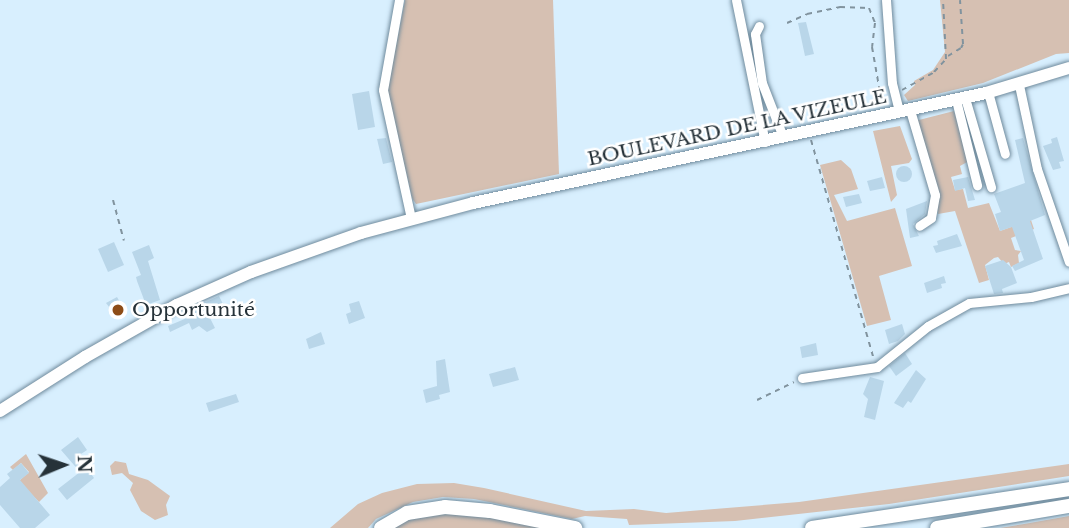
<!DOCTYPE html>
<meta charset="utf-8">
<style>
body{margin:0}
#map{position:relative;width:1069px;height:528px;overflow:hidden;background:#d8effe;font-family:"Libre Baskerville",serif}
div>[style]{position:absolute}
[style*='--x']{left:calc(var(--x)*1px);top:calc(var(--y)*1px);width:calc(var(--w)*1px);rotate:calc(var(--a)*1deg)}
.green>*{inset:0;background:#d6c0b2}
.building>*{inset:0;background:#b9d6e9}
.round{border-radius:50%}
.path>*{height:2px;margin-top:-1px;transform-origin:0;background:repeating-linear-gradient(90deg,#81939e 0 5px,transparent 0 10px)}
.roads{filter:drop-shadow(0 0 2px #6f8a9c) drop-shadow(0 0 2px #6f8a9c)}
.minor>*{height:9px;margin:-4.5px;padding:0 4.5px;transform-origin:4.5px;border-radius:4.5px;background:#fff}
.major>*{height:12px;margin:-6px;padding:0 6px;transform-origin:6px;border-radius:6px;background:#fff}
.highway>*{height:14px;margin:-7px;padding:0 7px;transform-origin:7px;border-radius:7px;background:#fff}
.dots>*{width:19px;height:19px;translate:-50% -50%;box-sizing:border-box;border:4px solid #fff;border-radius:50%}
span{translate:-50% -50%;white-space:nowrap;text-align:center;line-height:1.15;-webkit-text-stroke:5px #fff;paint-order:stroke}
.street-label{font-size:19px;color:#263239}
.poi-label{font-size:19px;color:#263239}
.left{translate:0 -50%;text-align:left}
.north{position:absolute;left:28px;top:430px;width:70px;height:70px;-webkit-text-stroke:5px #fff;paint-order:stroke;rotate:88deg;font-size:19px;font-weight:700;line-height:28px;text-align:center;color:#263239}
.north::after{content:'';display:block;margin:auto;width:24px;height:32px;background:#263239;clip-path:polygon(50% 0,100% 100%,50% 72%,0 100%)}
</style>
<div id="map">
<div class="green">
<div style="clip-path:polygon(405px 0,553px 0,559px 174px,416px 204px,412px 198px,387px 91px)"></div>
<div style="clip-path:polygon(940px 0,1069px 0,1069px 53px,1056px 54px,983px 83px,908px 101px,904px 95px,915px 85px,914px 81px,933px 70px,945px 52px)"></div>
<div style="clip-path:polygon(954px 111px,969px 161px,960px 166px,962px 174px,951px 177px,955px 190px,963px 189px,968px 208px,989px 203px,1000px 231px,1031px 220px,1034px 229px,1011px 238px,1015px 250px,1021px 251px,1018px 255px,1019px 263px,1011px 267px,1009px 262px,1004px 264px,998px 257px,994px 258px,985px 265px,989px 280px,979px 283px,955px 211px,938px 214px,915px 121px)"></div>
<div style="clip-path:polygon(900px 126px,912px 159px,909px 163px,891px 166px,897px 195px,891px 202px,873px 131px)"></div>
<div style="clip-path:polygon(841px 160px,851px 169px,858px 189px,834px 195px,847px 221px,895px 208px,912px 266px,879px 276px,891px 320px,867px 326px,820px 165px)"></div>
<div style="clip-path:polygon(26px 454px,48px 493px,39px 502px,19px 481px,29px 472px,21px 463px,13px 470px,10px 467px)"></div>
<div style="clip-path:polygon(115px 461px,126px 463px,129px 474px,148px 480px,170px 496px,166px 505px,168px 515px,155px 520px,141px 511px,130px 490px,133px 483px,122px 473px,112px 475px,110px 466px)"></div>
<div style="clip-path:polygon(1069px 464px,1069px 476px,889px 504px,735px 521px,629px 525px,627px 519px,585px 516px,572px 519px,474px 499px,443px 497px,413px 502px,376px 519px,368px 528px,330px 528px,358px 504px,382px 493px,417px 484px,454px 483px,484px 488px,586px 511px,634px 509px,666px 513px,799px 502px)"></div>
<div style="clip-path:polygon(467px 513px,545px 528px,391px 528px,420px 514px)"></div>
<div style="clip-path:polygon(1069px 516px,1069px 528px,1000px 528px,1024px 524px)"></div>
</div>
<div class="building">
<div style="clip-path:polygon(806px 22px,814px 54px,805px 56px,798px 23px)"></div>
<div style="clip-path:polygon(369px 91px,375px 127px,358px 130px,352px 94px)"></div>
<div style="clip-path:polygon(1057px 137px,1064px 161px,1059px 162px,1061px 168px,1053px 170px,1043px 146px,1052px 143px,1051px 139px)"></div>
<div style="clip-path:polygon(386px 138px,392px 162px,383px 164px,377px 139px)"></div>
<div style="clip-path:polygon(1023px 138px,1045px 215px,1030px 221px,1043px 259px,1015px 271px,1012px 266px,1024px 260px,1012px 227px,1000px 231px,995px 214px,1001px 212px,994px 194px,1025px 183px,1015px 140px)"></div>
<div class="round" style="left:896px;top:166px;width:16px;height:16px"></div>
<div style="clip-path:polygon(882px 177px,885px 188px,870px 191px,867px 181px)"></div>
<div style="clip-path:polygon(968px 177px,975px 200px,968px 201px,965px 188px,955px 191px,953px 180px)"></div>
<div style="clip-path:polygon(859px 194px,862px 203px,846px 207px,843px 197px)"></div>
<div style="clip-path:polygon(927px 201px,925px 214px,913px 224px,919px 236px,910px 238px,906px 209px)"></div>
<div style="clip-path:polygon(957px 234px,962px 246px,936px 253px,933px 246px,938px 245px,937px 241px)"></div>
<div style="clip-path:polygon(114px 242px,124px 265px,108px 272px,98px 249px)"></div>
<div style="clip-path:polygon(149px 245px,154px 258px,148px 261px,160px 300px,146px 305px,137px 281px,136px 277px,141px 275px,132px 252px)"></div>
<div style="clip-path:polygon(1003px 260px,1011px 267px,1017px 283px,1002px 289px,1003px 293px,994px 294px,985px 266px)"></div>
<div style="clip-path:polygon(944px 276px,946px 283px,941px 284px,942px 288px,927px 293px,924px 283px)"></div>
<div style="clip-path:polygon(219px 296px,224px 306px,208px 314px,215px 328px,207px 332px,199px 326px,192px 330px,189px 323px,170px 332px,168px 326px,187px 318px,184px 312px)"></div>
<div style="clip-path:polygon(117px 297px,125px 311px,116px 316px,106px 303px)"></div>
<div style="clip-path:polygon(359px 301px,365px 318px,349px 324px,346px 314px,351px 312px,349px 304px)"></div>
<div style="clip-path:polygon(902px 324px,905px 334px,898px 341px,889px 344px,885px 330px)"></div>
<div style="clip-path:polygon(321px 332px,325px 344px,309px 349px,306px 339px)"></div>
<div style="clip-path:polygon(816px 343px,818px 355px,802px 358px,800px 347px)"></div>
<div style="clip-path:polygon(905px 353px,912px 364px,896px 376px,889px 366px)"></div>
<div style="clip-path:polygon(445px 359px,450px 392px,439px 395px,440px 399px,426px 403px,423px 390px,437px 386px,436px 361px)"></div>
<div style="clip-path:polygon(515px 367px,519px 380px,493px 387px,489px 374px)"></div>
<div style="clip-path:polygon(916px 370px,926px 379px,911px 403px,908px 401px,903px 408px,894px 403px)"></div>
<div style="clip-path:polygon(870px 377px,884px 381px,875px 420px,864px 417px,868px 399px,863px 394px)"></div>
<div style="clip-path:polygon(236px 394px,239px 402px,209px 412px,206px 403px)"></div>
<div style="clip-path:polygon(78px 437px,87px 450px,78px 456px,94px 478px,67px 500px,58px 489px,80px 472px,61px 450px)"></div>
<div style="clip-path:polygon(21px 463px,29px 473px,20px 480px,50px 515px,35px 528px,20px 528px,0 505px,0 487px,10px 478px,7px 474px)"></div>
</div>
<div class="path">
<div style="--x:787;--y:23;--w:22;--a:-24"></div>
<div style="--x:807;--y:14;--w:34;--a:-12"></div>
<div style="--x:840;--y:7;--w:29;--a:2"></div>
<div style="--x:869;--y:8;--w:16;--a:68"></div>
<div style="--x:875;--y:23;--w:24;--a:97"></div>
<div style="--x:872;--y:47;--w:58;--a:80"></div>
<div style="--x:948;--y:56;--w:15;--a:-32"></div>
<div style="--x:961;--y:48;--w:4;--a:-63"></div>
<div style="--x:963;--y:44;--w:44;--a:-93.9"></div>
<div style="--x:902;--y:90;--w:37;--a:-29"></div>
<div style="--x:934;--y:72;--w:18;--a:-47"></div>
<div style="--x:946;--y:59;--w:59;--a:-92.9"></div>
<div style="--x:811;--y:140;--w:228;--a:74"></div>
<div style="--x:113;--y:200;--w:42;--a:75"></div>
<div style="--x:757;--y:400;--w:41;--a:-25.9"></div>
</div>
<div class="roads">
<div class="minor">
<div style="--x:399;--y:0;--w:91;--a:100.1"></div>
<div style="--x:383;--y:90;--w:131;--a:77.7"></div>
<div style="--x:736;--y:0;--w:145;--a:78.5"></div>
<div style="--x:886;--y:0;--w:83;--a:85.9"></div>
<div style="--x:892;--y:83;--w:30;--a:76"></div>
<div style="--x:759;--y:26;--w:9;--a:117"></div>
<div style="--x:755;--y:34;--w:49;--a:81.9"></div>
<div style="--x:762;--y:83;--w:58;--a:68.7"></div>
<div style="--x:1019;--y:85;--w:86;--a:77.9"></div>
<div style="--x:1037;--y:169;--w:98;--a:71"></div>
<div style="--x:988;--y:92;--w:64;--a:74.7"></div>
<div style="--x:965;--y:98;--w:93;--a:73.7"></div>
<div style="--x:956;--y:100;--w:88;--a:76.1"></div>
<div style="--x:910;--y:110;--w:89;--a:73.6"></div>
<div style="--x:935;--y:195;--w:23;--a:100"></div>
<div style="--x:931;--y:218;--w:14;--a:146"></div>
<div style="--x:802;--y:378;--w:76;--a:-8.3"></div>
<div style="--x:877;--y:367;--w:65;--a:-38.8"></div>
<div style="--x:928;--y:326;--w:47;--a:-29.3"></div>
<div style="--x:969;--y:303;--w:62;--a:-5.5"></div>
<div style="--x:1031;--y:297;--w:39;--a:-13"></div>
</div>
<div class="major">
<div style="--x:0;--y:411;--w:101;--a:-32.4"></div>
<div style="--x:85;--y:357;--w:106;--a:-29.5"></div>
<div style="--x:177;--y:305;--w:81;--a:-24"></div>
<div style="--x:251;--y:272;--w:117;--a:-19.5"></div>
<div style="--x:361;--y:233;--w:116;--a:-15"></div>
<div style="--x:473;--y:203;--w:525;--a:-12.1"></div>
<div style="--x:986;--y:93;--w:87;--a:-16.8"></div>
</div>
<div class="highway">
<div style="--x:381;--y:528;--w:30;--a:-30"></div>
<div style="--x:407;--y:513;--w:38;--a:-9"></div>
<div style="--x:445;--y:507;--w:45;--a:5.1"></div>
<div style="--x:490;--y:511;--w:87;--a:11.3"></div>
<div style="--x:812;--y:528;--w:260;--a:-8.6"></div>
<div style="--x:937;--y:528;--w:134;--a:-9.5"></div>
</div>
</div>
<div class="dots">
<div style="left:118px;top:310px;background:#8d4c17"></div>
</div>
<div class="street-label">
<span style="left:737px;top:128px;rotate:-12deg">BOULEVARD DE LA VIZEULE</span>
</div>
<div class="poi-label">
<span class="left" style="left:132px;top:310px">Opportunité</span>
</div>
<div class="north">N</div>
</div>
